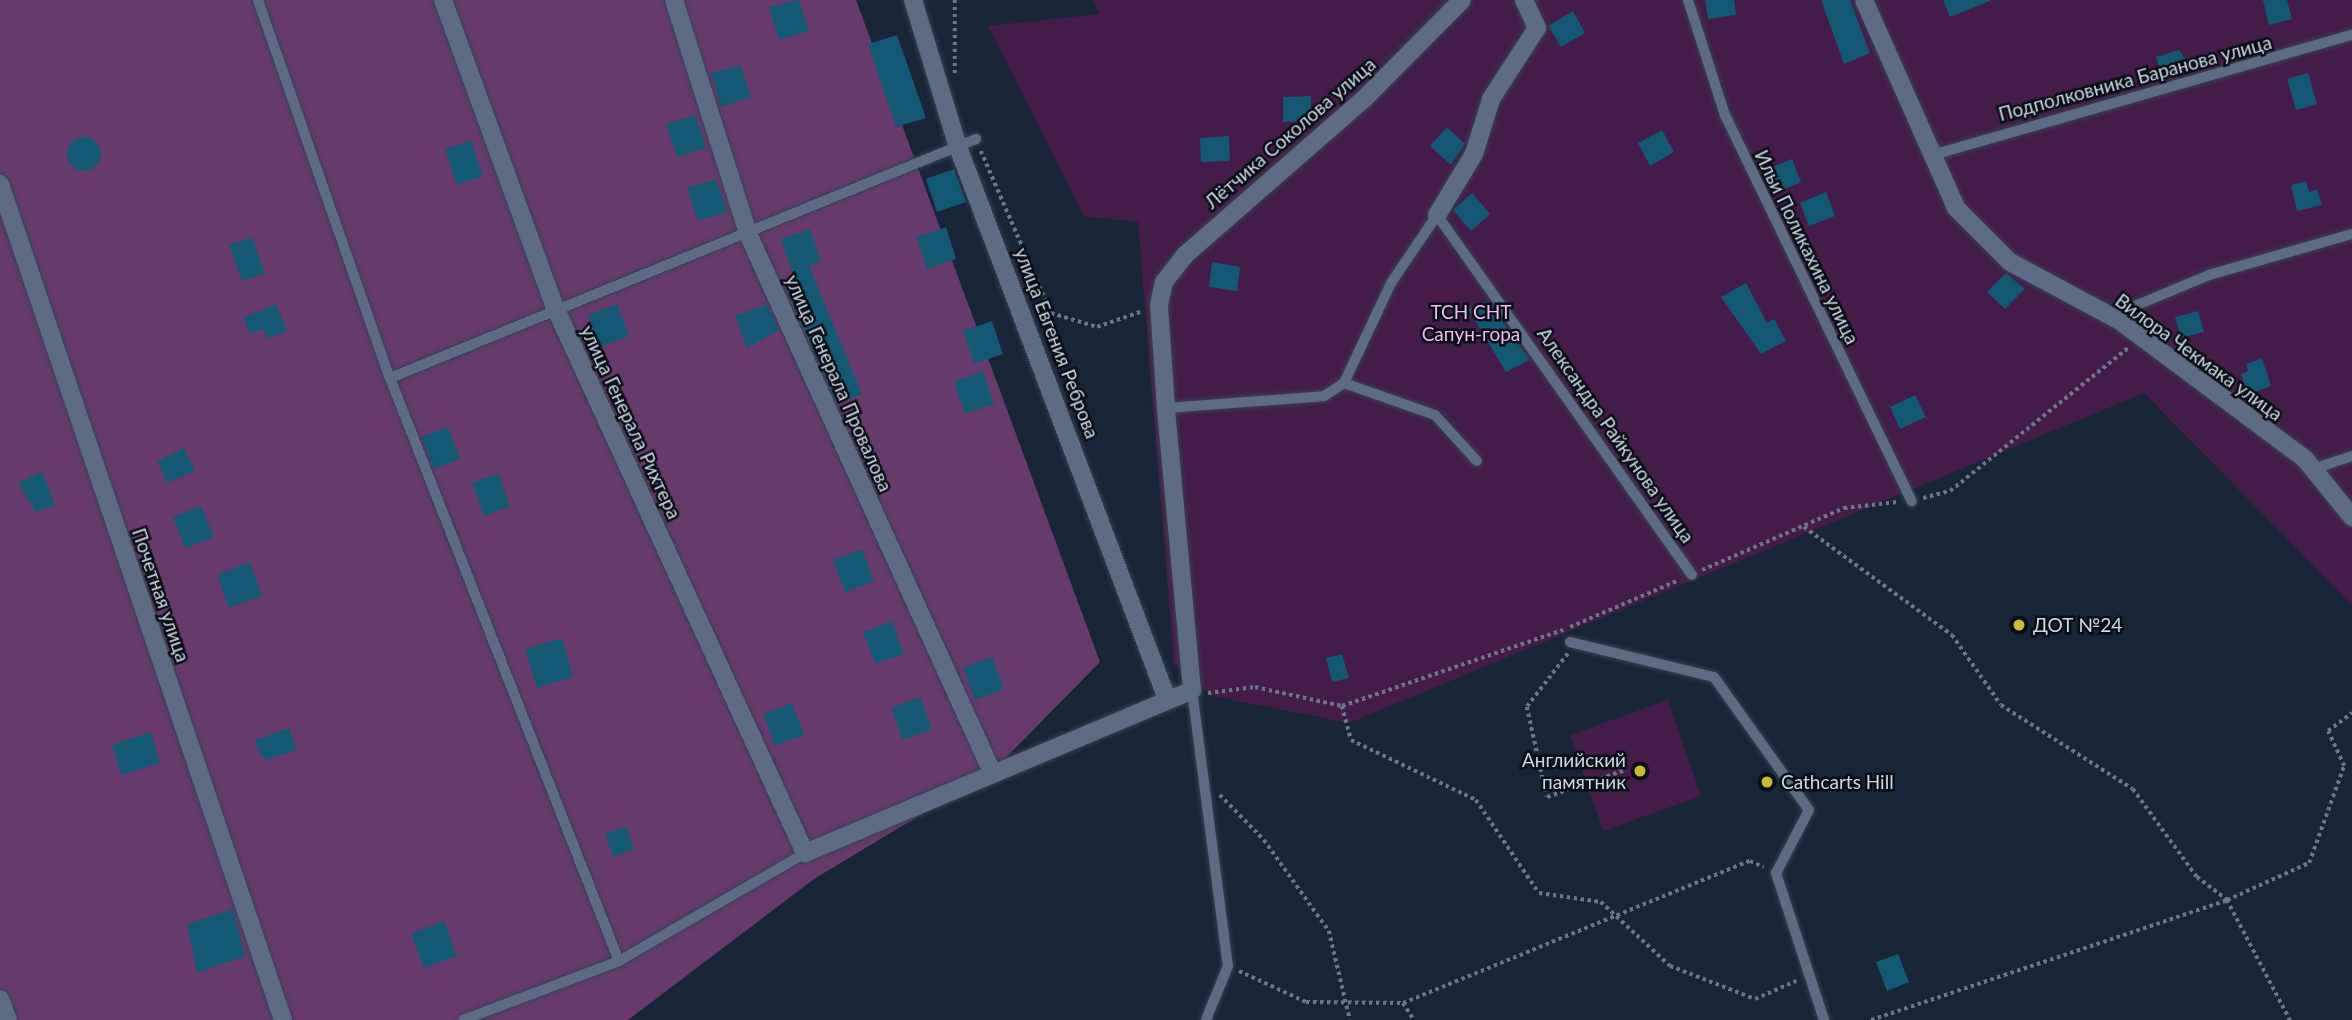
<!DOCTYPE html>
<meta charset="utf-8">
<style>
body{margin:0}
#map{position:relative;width:2352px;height:1020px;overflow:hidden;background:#182438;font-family:Lato,sans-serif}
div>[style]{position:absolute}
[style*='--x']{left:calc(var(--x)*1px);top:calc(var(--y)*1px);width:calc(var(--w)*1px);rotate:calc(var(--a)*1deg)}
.green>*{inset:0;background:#451c49}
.forest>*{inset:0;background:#683a6c}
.building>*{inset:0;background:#135974}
.round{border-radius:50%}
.path>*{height:3.5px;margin-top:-1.75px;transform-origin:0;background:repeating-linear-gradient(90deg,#6d7788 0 3.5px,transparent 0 7px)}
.roads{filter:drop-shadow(0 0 2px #394153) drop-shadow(0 0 2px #394153)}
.lane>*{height:10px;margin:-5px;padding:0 5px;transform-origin:5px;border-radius:5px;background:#5d6b84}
.street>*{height:18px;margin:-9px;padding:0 9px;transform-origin:9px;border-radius:9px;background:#5d6b84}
.dots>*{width:19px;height:19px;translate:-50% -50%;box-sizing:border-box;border:4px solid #080d16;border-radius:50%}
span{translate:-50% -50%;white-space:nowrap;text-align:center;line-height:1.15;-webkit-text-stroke:5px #080d16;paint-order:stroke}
.street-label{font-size:19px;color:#d0d8e6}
.park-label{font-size:19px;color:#f2baf6}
.poi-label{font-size:19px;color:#d0d8e6}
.left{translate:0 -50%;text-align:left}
.right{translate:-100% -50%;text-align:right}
</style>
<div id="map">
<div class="green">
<div style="clip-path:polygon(1093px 0,2352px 0,2352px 605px,2144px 393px,1349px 723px,1212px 696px,1174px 664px,1138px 222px,1084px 216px,988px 26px,1100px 14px)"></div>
<div style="clip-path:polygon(1668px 700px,1701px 796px,1603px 831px,1570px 735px)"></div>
</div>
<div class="forest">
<div style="clip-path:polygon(0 0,856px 0,1100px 662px,992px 772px,814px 879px,628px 1020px,0 1020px)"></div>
</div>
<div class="building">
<div style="clip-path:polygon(799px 0,809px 31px,779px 40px,769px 7px)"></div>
<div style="clip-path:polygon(1705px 0,1734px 0,1736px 15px,1708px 19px)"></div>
<div style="clip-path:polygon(1821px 0,1850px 0,1870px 53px,1844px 64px)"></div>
<div style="clip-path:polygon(1943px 0,1990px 0,1990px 1px,1950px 17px)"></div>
<div style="clip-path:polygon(2263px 0,2287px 0,2292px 19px,2269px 25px)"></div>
<div style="clip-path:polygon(1573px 11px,1585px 33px,1561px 47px,1548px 26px)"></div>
<div style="clip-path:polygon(897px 35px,926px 118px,896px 127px,868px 44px)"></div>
<div style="clip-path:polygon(2179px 50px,2193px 71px,2163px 80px,2156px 57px)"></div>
<div style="clip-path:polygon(740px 65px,751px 97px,721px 107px,711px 73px)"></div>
<div style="clip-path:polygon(2308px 73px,2317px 104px,2296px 110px,2287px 79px)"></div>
<div style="clip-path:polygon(1311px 96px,1311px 121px,1283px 122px,1283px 97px)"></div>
<div style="clip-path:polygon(695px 115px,706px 148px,677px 157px,666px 124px)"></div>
<div style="clip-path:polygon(1447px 127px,1465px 144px,1451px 165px,1430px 146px)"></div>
<div style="clip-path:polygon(1662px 130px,1674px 152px,1650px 166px,1638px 143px)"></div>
<div style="clip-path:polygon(1229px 136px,1230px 161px,1201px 162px,1200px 138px)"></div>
<div class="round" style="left:67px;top:137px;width:34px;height:34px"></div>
<div style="clip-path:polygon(471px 140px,483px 176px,457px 185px,445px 149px)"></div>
<div style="clip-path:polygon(1792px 159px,1801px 182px,1775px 193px,1765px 170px)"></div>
<div style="clip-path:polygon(954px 169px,966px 202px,937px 212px,926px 179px)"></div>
<div style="clip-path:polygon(716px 179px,727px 212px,698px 221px,687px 188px)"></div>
<div style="clip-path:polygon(2306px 181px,2309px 192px,2317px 189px,2322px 205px,2297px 211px,2291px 185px)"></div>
<div style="clip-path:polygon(1826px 192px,1835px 216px,1809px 226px,1800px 203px)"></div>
<div style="clip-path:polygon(1472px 193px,1490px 214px,1471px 231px,1453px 210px)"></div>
<div style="clip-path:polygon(946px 227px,956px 259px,927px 269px,916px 237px)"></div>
<div style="clip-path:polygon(810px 229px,821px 261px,809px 266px,862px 394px,837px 404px,786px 290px,797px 286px,781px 239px)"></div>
<div style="clip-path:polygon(252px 237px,265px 273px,242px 281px,229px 245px)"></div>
<div style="clip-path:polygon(1212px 262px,1240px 267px,1237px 291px,1209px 287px)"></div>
<div style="clip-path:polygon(2006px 273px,2025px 289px,2005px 309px,1987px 292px)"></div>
<div style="clip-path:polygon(1746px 283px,1767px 323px,1774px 319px,1786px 341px,1761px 354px,1721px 297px)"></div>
<div style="clip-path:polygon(1488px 301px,1530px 360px,1506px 372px,1468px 309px)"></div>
<div style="clip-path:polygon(276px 304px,287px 331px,267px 339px,263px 329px,250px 334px,243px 318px)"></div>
<div style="clip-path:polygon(617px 304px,629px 336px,600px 347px,588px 315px)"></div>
<div style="clip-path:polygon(767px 304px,779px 330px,747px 348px,735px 316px)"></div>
<div style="clip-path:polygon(2198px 311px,2204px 332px,2181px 338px,2175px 317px)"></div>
<div style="clip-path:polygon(992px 321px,1003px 354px,974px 364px,963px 331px)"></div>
<div style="clip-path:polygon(2262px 358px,2271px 386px,2248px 395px,2241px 374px,2248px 371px,2246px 364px)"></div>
<div style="clip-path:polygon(983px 371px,994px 404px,965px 414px,954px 382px)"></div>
<div style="clip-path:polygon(1915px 395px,1926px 417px,1900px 429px,1890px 407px)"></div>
<div style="clip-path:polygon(448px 427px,460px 459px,434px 469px,421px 437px)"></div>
<div style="clip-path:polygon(184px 448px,195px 471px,167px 483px,157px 461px)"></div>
<div style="clip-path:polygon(42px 471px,55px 505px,36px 512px,18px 483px)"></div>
<div style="clip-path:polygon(498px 473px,510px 506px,484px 516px,472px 483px)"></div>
<div style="clip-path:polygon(201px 506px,214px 537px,185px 548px,173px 517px)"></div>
<div style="clip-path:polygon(862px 549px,874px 581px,845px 592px,833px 560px)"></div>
<div style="clip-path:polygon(250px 562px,262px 596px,229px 608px,217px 575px)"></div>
<div style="clip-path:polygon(892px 621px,904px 654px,875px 664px,863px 632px)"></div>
<div style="clip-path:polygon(562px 638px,573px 677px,537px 688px,525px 649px)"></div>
<div style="clip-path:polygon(1342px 654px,1349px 678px,1332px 682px,1326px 658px)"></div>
<div style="clip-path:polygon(992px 657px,1004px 689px,975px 700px,963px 668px)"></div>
<div style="clip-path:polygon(920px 697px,932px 729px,903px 740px,891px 708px)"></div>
<div style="clip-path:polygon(792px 703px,804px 735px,775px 746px,763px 714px)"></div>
<div style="clip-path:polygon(289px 728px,297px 750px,267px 760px,260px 754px,255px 740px)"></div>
<div style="clip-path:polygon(151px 732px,160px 763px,121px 775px,112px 745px)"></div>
<div style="clip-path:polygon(626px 826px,634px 849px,613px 857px,605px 834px)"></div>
<div style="clip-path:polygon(233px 909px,245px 956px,197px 973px,187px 924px)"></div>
<div style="clip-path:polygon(444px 921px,457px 956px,424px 968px,411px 934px)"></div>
<div style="clip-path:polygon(1898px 954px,1909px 982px,1887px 991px,1876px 962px)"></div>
</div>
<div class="path">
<div style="--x:955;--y:0;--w:75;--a:90"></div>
<div style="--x:981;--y:151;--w:176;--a:66.6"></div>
<div style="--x:1051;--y:313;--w:48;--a:16.9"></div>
<div style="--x:1097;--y:327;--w:49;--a:-19.2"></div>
<div style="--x:1923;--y:498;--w:28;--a:-15"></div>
<div style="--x:1950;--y:491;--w:230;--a:-38.8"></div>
<div style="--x:1804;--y:527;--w:183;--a:36.1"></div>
<div style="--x:1952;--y:635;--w:85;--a:55"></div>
<div style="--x:2001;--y:705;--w:156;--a:32.5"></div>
<div style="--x:2133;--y:789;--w:109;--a:54"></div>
<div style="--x:2197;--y:877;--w:38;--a:37"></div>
<div style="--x:2227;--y:900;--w:136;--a:62.3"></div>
<div style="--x:1702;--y:570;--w:155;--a:-23.6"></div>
<div style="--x:1844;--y:508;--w:54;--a:-6.3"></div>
<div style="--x:1570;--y:627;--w:119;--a:-23.3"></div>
<div style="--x:1568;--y:654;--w:67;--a:127.7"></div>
<div style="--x:1527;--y:707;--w:92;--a:77.5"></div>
<div style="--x:1547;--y:797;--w:83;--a:-19.1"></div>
<div style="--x:1208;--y:693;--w:47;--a:-7.3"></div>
<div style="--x:1255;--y:687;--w:89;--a:12.3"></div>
<div style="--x:1342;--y:706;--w:234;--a:-19"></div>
<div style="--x:1342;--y:706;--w:35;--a:75"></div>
<div style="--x:1351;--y:740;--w:139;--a:25.6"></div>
<div style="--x:1476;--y:800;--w:112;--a:55.9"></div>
<div style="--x:1539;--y:893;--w:63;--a:8.3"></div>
<div style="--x:1601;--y:902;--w:94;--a:42.8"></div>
<div style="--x:1670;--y:966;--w:91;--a:21.2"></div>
<div style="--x:1755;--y:999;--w:45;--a:-23.7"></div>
<div style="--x:1220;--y:795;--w:63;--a:45.6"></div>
<div style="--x:1264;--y:840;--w:112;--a:54.5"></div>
<div style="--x:1329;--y:931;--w:91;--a:76.7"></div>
<div style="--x:1239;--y:971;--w:74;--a:24.8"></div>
<div style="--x:1306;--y:1002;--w:97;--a:0.6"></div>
<div style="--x:1403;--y:1003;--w:20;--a:57"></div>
<div style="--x:1403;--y:1003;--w:375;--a:-22.3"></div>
<div style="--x:1750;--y:861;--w:15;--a:23"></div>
<div style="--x:1871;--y:1020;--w:376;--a:-18.6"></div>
<div style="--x:2227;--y:900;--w:90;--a:-24.3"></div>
<div style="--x:2309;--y:863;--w:103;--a:-70.2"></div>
<div style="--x:2344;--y:766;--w:38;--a:-115"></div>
<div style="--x:2328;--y:731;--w:30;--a:-37"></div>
</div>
<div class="roads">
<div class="lane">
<div style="--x:258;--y:0;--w:400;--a:70.8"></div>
<div style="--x:390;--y:378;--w:626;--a:68.56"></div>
<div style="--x:619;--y:961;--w:215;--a:-30.1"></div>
<div style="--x:1688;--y:0;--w:121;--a:72.2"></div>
<div style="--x:1725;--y:115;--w:429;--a:64.2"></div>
<div style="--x:1929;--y:156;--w:440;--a:-16"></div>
<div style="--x:2120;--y:321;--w:23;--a:-43"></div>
<div style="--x:2137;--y:305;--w:78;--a:-22.6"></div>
<div style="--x:2209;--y:275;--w:149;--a:-16"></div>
<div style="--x:390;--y:378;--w:633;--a:-22.19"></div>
<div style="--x:1344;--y:383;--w:96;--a:19.4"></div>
<div style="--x:1435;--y:415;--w:62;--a:47.6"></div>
<div style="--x:1166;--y:408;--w:158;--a:-4.3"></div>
<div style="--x:1324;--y:396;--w:24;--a:-33"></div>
<div style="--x:1344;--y:383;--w:110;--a:-64.8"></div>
<div style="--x:1391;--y:283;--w:82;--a:-55.9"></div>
<div style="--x:1437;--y:215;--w:441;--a:54.7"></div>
<div style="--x:2313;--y:469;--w:41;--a:-18.4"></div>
<div style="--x:1570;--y:642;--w:148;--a:13.7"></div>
<div style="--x:1714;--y:677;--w:163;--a:54.5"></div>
<div style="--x:1809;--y:810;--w:71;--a:117.6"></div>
<div style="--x:1776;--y:873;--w:155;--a:71.9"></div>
<div style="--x:1192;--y:690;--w:278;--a:82.6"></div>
<div style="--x:1228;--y:966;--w:58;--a:112.2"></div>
<div style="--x:463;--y:1020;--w:167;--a:-20.7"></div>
</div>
<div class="street">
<div style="--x:443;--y:0;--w:327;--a:70"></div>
<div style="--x:555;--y:307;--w:601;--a:65.4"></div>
<div style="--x:805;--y:853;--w:420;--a:-22.8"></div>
<div style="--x:1192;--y:690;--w:283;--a:-95.3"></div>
<div style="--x:1166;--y:408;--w:103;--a:-93.9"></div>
<div style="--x:1159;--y:305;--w:24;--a:-78"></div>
<div style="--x:1164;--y:282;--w:34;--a:-52"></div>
<div style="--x:1185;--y:255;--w:237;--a:-41.1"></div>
<div style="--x:1364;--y:99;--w:139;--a:-45.3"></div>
<div style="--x:674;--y:0;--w:248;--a:72.4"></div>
<div style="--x:749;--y:236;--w:589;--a:65.61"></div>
<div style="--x:913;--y:0;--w:154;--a:73"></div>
<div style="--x:958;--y:147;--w:590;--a:69.26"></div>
<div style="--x:1864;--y:0;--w:227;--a:66.1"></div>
<div style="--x:1956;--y:208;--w:76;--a:45"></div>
<div style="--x:2010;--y:262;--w:125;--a:28.2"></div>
<div style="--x:2120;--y:321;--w:231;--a:36.7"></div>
<div style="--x:2305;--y:459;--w:75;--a:51"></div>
<div style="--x:0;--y:184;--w:883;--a:71.3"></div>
<div style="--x:1437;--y:215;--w:71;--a:-58.8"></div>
<div style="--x:1474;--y:154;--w:58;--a:-72.8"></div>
<div style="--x:1491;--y:99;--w:85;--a:-57.1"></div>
<div style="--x:1537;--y:28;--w:31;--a:-115"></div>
<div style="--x:0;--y:999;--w:22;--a:69"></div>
</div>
</div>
<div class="dots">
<div style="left:2019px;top:625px;background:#caba3a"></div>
<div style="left:1640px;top:771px;background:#caba3a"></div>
<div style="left:1767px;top:782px;background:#caba3a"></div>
</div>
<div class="street-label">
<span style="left:2135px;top:78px;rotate:-15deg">Подполковника Баранова улица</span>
<span style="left:1290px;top:133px;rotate:-41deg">Лётчика Соколова улица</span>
<span style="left:1807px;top:247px;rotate:64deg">Ильи Поликахина улица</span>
<span style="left:1057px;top:343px;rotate:69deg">улица Евгения Реброва</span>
<span style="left:2199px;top:357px;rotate:36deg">Вилора Чекмака улица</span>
<span style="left:839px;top:383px;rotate:66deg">улица Генерала Провалова</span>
<span style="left:631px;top:422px;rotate:65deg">улица Генерала Рихтера</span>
<span style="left:1616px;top:435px;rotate:55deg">Александра Райкунова улица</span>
<span style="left:161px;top:595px;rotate:71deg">Почетная улица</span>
</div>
<div class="park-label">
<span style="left:1471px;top:323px">ТСН СНТ<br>Сапун-гора</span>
</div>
<div class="poi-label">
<span class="left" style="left:2033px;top:625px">ДОТ №24</span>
<span class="right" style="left:1626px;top:771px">Английский<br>памятник</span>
<span class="left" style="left:1781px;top:782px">Cathcarts Hill</span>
</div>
</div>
